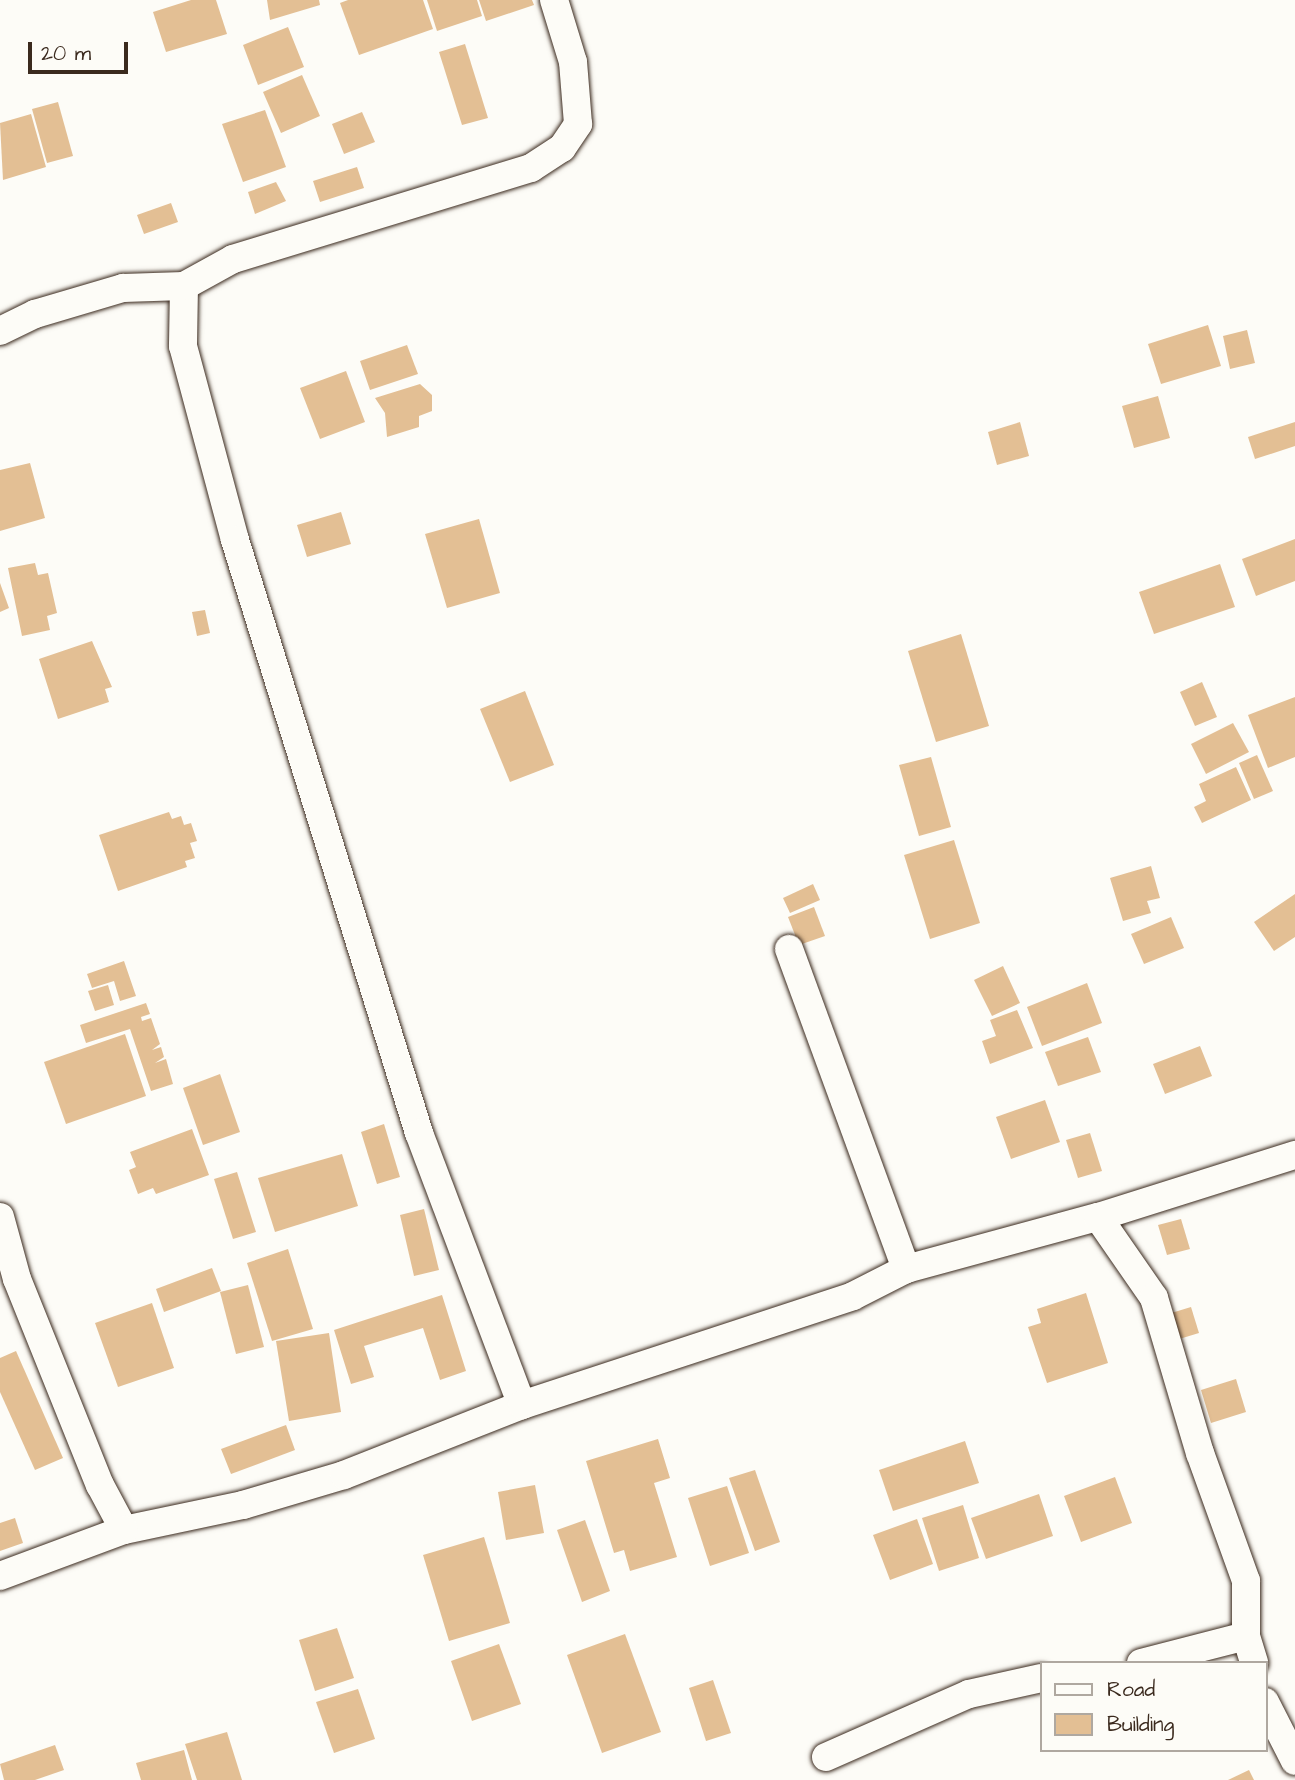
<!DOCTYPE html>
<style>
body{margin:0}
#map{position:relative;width:1295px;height:1780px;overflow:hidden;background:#fdfcf7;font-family:"Architects Daughter",sans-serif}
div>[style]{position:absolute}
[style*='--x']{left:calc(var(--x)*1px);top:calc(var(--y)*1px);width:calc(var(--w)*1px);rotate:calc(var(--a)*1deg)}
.building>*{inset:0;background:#e3bf94}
.roads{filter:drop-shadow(0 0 2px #3b2a1e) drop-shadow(0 0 2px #3b2a1e)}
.street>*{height:28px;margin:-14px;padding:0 14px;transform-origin:14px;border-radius:14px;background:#fdfcf7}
span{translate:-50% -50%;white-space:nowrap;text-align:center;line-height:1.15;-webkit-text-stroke:5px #fdfcf7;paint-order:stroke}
.legend{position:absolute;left:1040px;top:1661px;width:228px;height:91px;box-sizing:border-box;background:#fdfcf7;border:2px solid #afa8a0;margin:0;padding:9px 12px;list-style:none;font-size:21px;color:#3b2a1e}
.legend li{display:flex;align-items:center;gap:14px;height:35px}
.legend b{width:35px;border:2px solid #afa8a0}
.scale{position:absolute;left:28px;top:42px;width:100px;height:32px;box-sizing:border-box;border:4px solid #3b2a1e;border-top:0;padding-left:9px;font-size:21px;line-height:24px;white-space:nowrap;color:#3b2a1e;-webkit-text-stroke:5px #fdfcf7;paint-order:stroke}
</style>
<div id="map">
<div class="building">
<div style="clip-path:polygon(191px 0,216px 0,227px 34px,166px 52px,153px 12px)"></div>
<div style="clip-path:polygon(267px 0,319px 0,320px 5px,270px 20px)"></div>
<div style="clip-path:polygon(348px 0,423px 0,433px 29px,359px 55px,340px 3px)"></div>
<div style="clip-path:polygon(427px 0,477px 0,482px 16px,437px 31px)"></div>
<div style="clip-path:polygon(479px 0,532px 0,534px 5px,486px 21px)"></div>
<div style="clip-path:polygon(288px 27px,304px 67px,258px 85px,243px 45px)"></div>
<div style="clip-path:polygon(465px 44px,488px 118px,462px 125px,439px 52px)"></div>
<div style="clip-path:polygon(302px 75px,320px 116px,281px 133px,263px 92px)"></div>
<div style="clip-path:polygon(58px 102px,73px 156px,47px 163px,32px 109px)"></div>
<div style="clip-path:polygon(265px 110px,286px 167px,243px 182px,222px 124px)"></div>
<div style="clip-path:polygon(362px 112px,375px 142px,344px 154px,332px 124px)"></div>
<div style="clip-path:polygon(31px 114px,46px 167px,3px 180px,0 123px)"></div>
<div style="clip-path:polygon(357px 167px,364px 188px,320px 202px,313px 181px)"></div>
<div style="clip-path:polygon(276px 182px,286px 201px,255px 214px,248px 192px)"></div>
<div style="clip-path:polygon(171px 203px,178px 222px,144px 234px,137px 215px)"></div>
<div style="clip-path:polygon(1208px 325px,1221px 366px,1161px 384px,1148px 344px)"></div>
<div style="clip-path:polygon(1247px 330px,1255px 363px,1230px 369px,1223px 336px)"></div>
<div style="clip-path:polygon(407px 345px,418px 374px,370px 390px,360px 361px)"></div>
<div style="clip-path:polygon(346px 371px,365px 422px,320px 439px,300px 388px)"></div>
<div style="clip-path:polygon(420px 384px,432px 395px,432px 411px,419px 416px,419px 427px,387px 437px,385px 413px,375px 398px)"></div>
<div style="clip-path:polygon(1158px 396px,1170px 438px,1134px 448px,1122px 406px)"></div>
<div style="clip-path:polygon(1020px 422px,1029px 456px,997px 465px,988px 432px)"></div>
<div style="clip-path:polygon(1295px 422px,1295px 446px,1255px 459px,1248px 437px)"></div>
<div style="clip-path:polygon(30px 463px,45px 518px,0 531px,0 470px)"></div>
<div style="clip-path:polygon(341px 512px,351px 544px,307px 557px,297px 525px)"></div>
<div style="clip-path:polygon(479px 519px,500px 593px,447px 608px,425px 534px)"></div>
<div style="clip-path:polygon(1295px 539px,1295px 581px,1256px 596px,1242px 559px)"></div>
<div style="clip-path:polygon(35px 563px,38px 575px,48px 573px,57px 613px,47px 616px,50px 630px,22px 636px,8px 568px)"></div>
<div style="clip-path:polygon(1220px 564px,1235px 607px,1154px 634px,1139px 592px)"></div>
<div style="clip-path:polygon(0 583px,9px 608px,0 612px)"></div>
<div style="clip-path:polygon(205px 610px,210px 633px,197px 636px,192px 612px)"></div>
<div style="clip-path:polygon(961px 634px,989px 726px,936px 742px,908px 651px)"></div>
<div style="clip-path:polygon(92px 641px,112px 687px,105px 689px,109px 702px,58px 719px,39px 659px)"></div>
<div style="clip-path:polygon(1202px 682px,1217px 717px,1195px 726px,1180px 692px)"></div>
<div style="clip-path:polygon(525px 691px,554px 765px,510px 782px,480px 709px)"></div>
<div style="clip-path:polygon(1295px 697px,1295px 757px,1268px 768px,1248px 715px)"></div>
<div style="clip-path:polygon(1233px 723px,1249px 752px,1206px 774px,1191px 744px)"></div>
<div style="clip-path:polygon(1257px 755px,1273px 791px,1254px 799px,1239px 763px)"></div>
<div style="clip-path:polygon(931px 757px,951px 827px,919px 836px,899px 765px)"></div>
<div style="clip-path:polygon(1236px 767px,1251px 800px,1202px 823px,1194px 807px,1206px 801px,1199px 784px)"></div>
<div style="clip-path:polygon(169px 812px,172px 819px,181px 816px,184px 825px,191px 823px,197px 841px,190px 843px,195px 858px,185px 861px,187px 867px,118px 891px,99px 835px)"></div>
<div style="clip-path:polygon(954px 840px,980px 923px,930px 939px,904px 855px)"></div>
<div style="clip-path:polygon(1151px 866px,1160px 898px,1147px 901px,1151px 913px,1123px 921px,1110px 878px)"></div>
<div style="clip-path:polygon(813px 884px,820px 900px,790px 913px,783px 898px)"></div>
<div style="clip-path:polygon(1295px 894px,1295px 937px,1274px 951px,1254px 922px)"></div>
<div style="clip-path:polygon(814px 907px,825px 936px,799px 945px,788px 917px)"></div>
<div style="clip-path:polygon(1171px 917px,1184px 948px,1144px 964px,1131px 934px)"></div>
<div style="clip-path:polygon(124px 961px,136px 996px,120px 1001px,114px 981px,92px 988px,87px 974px)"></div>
<div style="clip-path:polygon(1003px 966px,1020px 1003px,992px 1016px,974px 980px)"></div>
<div style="clip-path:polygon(1087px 983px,1102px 1023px,1042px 1046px,1027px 1007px)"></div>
<div style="clip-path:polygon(108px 985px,114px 1005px,95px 1011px,88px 991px)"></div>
<div style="clip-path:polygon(146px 1003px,150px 1014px,141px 1017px,142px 1021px,151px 1018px,160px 1044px,152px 1050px,161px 1047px,164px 1057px,155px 1063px,166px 1059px,173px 1084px,151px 1091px,130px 1029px,86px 1043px,80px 1025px)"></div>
<div style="clip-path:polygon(1017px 1010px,1033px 1048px,990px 1064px,982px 1041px,996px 1036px,990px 1020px)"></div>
<div style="clip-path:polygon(125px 1034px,146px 1096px,66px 1124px,44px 1062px)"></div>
<div style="clip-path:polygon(1088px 1037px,1101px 1072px,1058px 1086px,1045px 1052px)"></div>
<div style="clip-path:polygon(1200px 1046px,1212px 1076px,1165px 1094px,1153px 1064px)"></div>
<div style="clip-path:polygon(220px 1074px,240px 1132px,203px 1145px,183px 1088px)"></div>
<div style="clip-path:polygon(1045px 1100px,1060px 1142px,1011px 1159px,996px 1117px)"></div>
<div style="clip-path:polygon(384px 1124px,400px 1177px,377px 1184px,361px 1132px)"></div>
<div style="clip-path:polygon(192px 1129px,209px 1175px,156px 1194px,153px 1188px,138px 1194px,129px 1170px,136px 1167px,130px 1152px)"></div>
<div style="clip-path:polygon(1090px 1133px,1102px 1171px,1078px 1178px,1066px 1140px)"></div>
<div style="clip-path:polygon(342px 1154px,358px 1206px,275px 1232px,258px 1178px)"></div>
<div style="clip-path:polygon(237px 1172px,256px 1232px,233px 1239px,214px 1179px)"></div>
<div style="clip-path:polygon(424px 1209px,439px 1270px,414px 1276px,400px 1215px)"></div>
<div style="clip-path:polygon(1181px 1219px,1190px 1249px,1167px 1255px,1158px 1225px)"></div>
<div style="clip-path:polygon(288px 1249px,313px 1329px,272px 1341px,247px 1263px)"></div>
<div style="clip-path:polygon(212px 1268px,221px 1291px,164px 1312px,156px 1289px)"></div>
<div style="clip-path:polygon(248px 1285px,264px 1347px,236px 1354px,220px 1292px)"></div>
<div style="clip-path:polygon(1086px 1293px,1108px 1363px,1047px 1383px,1028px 1327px,1041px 1323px,1037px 1309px)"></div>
<div style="clip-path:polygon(442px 1295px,466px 1371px,440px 1380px,423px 1328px,364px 1346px,374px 1377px,351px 1384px,334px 1330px)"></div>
<div style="clip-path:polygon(152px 1303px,174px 1368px,118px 1387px,95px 1323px)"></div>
<div style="clip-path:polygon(1191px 1307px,1199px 1333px,1176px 1340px,1168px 1314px)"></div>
<div style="clip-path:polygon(329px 1333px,341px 1412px,289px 1421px,276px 1341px)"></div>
<div style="clip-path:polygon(16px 1351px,63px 1458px,35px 1470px,0 1392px,0 1358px)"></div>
<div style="clip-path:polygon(1236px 1379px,1246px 1412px,1211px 1423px,1201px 1390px)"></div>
<div style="clip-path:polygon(286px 1425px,295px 1450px,231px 1474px,221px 1449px)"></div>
<div style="clip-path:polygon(658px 1439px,670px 1478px,654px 1483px,677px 1557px,630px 1571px,624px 1550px,614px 1553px,586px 1461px)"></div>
<div style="clip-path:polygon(965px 1441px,979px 1483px,893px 1511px,879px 1470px)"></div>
<div style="clip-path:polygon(755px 1470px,780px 1542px,755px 1551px,729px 1478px)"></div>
<div style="clip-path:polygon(1115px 1477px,1132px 1523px,1081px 1542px,1064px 1496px)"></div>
<div style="clip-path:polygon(535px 1485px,544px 1533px,506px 1540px,498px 1492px)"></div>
<div style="clip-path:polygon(727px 1486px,749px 1553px,710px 1566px,688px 1498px)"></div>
<div style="clip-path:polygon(1039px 1494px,1053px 1536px,986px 1559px,971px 1518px)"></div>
<div style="clip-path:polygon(963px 1505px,979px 1558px,939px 1571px,922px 1518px)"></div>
<div style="clip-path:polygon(15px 1518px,23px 1543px,0 1551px,0 1523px)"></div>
<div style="clip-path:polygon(917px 1519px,933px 1564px,890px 1580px,873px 1535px)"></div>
<div style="clip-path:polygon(585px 1520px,610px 1591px,582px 1602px,557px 1530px)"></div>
<div style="clip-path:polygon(484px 1537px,510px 1623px,449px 1641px,423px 1555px)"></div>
<div style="clip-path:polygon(337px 1628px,354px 1678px,315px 1691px,299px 1640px)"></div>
<div style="clip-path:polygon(625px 1634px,661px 1732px,602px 1753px,567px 1655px)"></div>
<div style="clip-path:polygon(499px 1644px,521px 1704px,472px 1721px,451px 1661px)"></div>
<div style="clip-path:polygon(713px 1680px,731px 1733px,706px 1741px,689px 1688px)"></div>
<div style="clip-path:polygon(358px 1689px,375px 1739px,334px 1753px,316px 1702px)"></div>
<div style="clip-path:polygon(227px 1732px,242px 1780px,197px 1780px,185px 1744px)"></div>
<div style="clip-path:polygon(55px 1745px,64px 1770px,35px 1780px,4px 1780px,0 1764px)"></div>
<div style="clip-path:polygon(184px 1750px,192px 1780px,141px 1780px,136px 1763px)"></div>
<div style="clip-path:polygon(1249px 1770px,1254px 1780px,1228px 1780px)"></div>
</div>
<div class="roads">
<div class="street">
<div style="--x:184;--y:286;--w:60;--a:91"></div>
<div style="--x:183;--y:346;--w:201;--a:75"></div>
<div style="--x:235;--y:540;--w:621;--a:72.76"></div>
<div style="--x:419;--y:1133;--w:291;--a:69.3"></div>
<div style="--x:0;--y:331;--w:39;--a:-26"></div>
<div style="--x:35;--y:314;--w:92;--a:-16.5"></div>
<div style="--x:123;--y:288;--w:61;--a:-1.9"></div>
<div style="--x:184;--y:286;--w:56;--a:-28.9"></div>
<div style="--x:233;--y:259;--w:312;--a:-17"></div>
<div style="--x:531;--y:168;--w:37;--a:-33"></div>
<div style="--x:562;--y:148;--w:29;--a:-56"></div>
<div style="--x:578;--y:124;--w:62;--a:-94.6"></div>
<div style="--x:573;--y:62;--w:65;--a:-107"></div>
<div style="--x:789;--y:949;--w:341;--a:69.9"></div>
<div style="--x:0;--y:1217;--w:64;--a:74.7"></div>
<div style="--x:17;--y:1279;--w:222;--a:68.1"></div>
<div style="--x:100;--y:1485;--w:51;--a:61.9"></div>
<div style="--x:124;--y:1530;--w:122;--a:-11.9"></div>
<div style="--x:243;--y:1505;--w:105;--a:-16.5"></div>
<div style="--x:344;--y:1475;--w:191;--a:-21.5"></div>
<div style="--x:522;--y:1405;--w:348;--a:-18.2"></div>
<div style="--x:853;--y:1296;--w:59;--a:-27"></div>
<div style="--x:906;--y:1269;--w:199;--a:-15.2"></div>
<div style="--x:1098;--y:1217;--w:207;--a:-17.5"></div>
<div style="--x:1098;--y:1217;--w:98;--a:55.3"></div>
<div style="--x:1154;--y:1298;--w:162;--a:73.5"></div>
<div style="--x:1200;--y:1453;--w:136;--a:70.2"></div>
<div style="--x:1246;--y:1581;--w:55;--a:90"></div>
<div style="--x:1246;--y:1636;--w:28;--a:73"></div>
<div style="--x:0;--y:1576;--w:132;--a:-20.4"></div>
<div style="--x:1141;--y:1663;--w:108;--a:-14.4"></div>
<div style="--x:1265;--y:1702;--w:66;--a:63"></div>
<div style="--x:826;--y:1757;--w:156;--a:-23.8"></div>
<div style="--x:969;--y:1694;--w:74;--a:-12.5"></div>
</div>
</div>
<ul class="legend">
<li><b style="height:9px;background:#fdfcf7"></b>Road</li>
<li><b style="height:19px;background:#e3bf94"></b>Building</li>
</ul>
<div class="scale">20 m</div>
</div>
